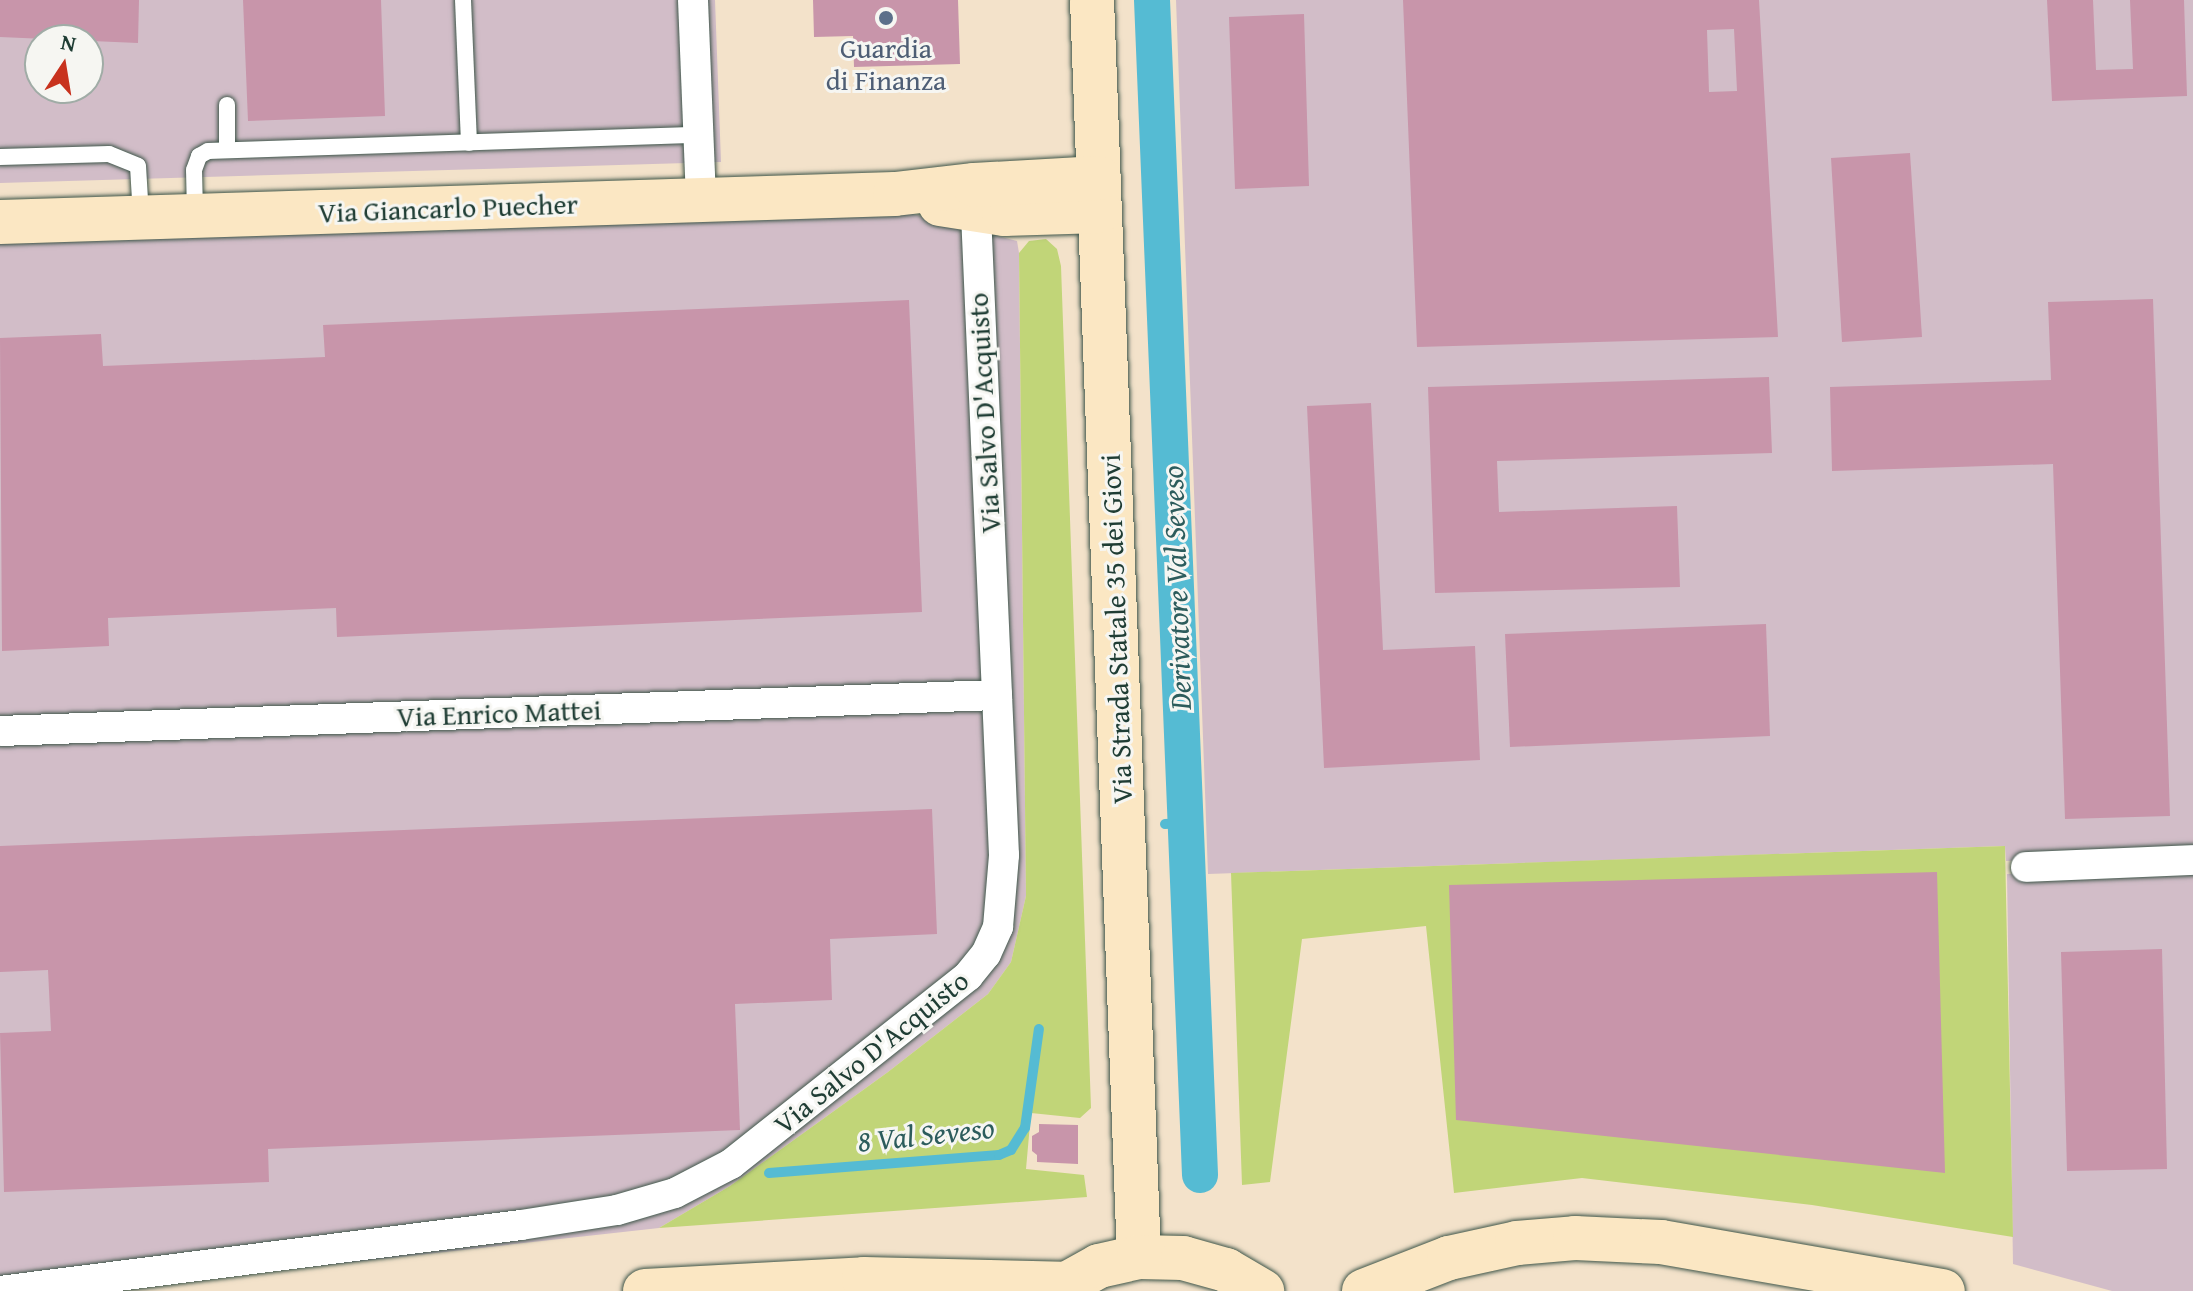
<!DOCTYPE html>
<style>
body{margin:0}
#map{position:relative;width:2193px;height:1291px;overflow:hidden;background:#f3e2ca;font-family:"Gentium Book Plus",serif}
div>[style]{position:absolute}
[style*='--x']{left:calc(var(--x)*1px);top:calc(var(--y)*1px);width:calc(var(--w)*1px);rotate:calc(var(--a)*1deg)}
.industrial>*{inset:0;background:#d2bdc8}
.green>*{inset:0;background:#c1d578}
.stream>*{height:10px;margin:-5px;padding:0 5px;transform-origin:5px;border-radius:5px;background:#55bbd3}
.canal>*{height:36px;margin:-18px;padding:0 18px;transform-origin:18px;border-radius:18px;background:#55bbd3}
.building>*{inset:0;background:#c895aa}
.roads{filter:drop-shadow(0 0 2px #3f564a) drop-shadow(0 0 2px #3f564a)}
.lane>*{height:16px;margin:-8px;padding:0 8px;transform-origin:8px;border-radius:8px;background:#fff}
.street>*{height:30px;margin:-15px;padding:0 15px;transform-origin:15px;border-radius:15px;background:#fff}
.secondary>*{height:44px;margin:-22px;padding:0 22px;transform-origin:22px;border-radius:22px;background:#fbe7c3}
.dots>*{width:22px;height:22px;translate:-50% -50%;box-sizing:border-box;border:4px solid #f6f6f2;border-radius:50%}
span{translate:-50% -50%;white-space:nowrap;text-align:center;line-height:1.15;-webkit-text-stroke:6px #f6f6f2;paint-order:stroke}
.service-label{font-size:28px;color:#4e5e75}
.street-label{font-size:28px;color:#1f3d34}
.water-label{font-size:30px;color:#2c5c5c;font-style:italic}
.north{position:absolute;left:24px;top:24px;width:80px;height:80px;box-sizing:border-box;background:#f6f6f2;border:2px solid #a0aca6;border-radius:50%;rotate:12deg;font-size:22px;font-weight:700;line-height:32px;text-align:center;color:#1f3d34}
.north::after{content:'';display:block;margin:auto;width:28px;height:36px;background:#c8321e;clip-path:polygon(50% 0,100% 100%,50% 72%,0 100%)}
</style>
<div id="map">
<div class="industrial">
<div style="clip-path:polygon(evenodd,0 0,715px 0,721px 162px,0 183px,0 0,40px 40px,88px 40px,88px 88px,40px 88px,40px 40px)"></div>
<div style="clip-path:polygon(1176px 0,2193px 0,2193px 853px,2006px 861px,2005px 846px,1208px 874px)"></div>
<div style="clip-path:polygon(905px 212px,1017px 241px,1019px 253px,1026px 896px,1011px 962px,988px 994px,888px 1072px,730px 1186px,659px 1228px,95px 1291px,0 1291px,0 241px)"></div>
<div style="clip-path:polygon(2193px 866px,2193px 1291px,2112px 1291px,2013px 1264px,2007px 874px)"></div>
</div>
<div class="green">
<div style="clip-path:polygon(1046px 239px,1057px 249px,1061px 266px,1091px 1108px,1080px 1118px,1031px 1113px,1026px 1169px,1084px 1175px,1087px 1197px,659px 1228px,730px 1186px,888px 1072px,988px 994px,1011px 962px,1026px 896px,1019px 253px,1029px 241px)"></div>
<div style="clip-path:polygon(2005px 846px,2013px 1237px,1812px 1205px,1582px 1178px,1454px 1193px,1426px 926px,1302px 939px,1270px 1182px,1242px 1185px,1231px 873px)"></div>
</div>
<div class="stream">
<div style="--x:1165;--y:824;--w:18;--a:-3"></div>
<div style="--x:769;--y:1173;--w:231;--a:-4.5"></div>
<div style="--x:999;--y:1155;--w:13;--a:-23"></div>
<div style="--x:1011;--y:1150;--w:26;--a:-58"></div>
<div style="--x:1025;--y:1128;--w:100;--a:-82"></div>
</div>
<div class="canal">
<div style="--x:1152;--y:0;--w:1176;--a:87.66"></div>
</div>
<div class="building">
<div style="clip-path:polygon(0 0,139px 0,138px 43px,0 37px)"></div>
<div style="clip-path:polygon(243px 0,381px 0,385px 116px,248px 121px)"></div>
<div style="clip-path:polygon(813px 0,958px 0,960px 64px,854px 67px,853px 36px,814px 37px)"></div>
<div style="clip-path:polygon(evenodd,1403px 0,1759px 0,1778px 337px,1417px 347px,1403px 0,1734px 29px,1737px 91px,1709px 92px,1707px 30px,1734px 29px)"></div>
<div style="clip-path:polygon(2047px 0,2093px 0,2096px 70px,2133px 69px,2130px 0,2184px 0,2187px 96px,2052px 101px)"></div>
<div style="clip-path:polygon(1304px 14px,1309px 186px,1235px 189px,1229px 17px)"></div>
<div style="clip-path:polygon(1910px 153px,1922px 337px,1842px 342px,1831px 158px)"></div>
<div style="clip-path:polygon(2153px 299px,2170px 816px,2065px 819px,2053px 464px,1832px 471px,1830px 387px,2051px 380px,2048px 302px)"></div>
<div style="clip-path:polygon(909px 300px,922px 612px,337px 637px,336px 608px,108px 618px,109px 646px,2px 651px,0 338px,101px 334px,103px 366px,325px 357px,323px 325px)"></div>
<div style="clip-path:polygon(1769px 377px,1772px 453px,1497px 461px,1499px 512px,1677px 506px,1680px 587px,1435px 593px,1428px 387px)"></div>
<div style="clip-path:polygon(1371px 403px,1383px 650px,1475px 646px,1480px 760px,1324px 768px,1307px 406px)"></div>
<div style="clip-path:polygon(1766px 624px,1770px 736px,1510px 747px,1505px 634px)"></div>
<div style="clip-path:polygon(932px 809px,937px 934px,830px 939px,832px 1000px,735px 1004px,740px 1130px,268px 1149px,269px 1182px,4px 1192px,0 1033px,51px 1031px,48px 970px,0 972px,0 846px)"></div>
<div style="clip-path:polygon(1937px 872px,1945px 1173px,1456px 1120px,1449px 885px)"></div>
<div style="clip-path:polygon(2162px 949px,2167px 1169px,2067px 1171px,2061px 952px)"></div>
<div style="clip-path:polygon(1039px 1124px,1078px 1125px,1078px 1164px,1037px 1162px,1037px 1155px,1032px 1151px,1032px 1136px,1039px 1132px)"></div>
</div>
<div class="roads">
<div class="lane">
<div style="--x:463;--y:0;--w:143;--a:87.6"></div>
<div style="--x:227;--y:105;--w:45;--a:90"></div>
<div style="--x:0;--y:157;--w:109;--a:-1.6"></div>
<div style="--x:109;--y:154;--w:31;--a:22"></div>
<div style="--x:138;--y:166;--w:51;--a:86.6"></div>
<div style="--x:195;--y:213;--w:43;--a:-91.3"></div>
<div style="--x:194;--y:170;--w:15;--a:-70"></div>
<div style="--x:199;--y:156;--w:10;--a:-29"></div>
<div style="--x:208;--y:151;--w:490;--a:-1.9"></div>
</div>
<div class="street">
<div style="--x:693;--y:0;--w:200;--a:87.7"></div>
<div style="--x:0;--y:731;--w:998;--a:-2.07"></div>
<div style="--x:2026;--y:867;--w:167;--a:-2.4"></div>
<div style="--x:0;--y:1291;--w:525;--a:-7.22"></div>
<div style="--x:521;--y:1225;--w:97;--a:-8.9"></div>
<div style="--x:617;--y:1210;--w:60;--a:-16.3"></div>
<div style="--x:675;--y:1193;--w:63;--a:-27.4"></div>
<div style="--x:731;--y:1164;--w:303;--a:-38.4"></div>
<div style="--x:968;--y:976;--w:28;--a:-51"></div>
<div style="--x:986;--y:954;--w:30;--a:-66"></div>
<div style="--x:998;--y:927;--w:72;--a:-85.2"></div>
<div style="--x:1004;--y:855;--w:664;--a:-92.5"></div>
</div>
<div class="secondary">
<div style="--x:1092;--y:0;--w:1258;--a:87.86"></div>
<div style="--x:940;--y:204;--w:65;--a:8.9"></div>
<div style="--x:1004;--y:214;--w:96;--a:-1.8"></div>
<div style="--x:0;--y:222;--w:895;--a:-1.79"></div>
<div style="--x:895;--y:194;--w:80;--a:-6.5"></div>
<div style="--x:974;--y:185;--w:125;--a:-3.2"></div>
<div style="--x:645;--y:1291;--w:219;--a:-3.1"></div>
<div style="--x:864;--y:1279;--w:199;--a:1.4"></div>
<div style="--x:1054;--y:1291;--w:51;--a:-29.1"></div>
<div style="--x:1099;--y:1266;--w:41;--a:-12.7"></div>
<div style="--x:1139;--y:1257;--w:44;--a:1.3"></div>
<div style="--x:1183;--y:1258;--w:45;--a:15.6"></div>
<div style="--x:1226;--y:1270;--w:42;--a:30.3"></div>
<div style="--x:1364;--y:1291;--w:91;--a:-21.2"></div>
<div style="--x:1449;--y:1258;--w:70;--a:-12.4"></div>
<div style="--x:1517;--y:1243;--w:58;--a:-4.9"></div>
<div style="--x:1575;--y:1238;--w:86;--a:2.7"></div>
<div style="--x:1661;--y:1242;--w:286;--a:9.9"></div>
</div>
</div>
<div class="dots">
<div style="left:886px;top:18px;background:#5c6f8a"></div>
</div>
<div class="service-label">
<span style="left:886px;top:64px">Guardia<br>di Finanza</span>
</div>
<div class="street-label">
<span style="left:448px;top:208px;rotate:-2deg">Via Giancarlo Puecher</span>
<span style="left:984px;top:413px;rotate:-93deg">Via Salvo D'Acquisto</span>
<span style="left:1116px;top:629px;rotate:-92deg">Via Strada Statale 35 dei Giovi</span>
<span style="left:499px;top:713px;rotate:-2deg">Via Enrico Mattei</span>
<span style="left:871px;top:1052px;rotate:-39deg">Via Salvo D'Acquisto</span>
</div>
<div class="water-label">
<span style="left:1176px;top:588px;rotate:-92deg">Derivatore Val Seveso</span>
<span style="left:926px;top:1134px;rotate:-6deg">8 Val Seveso</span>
</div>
<div class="north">N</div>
</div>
